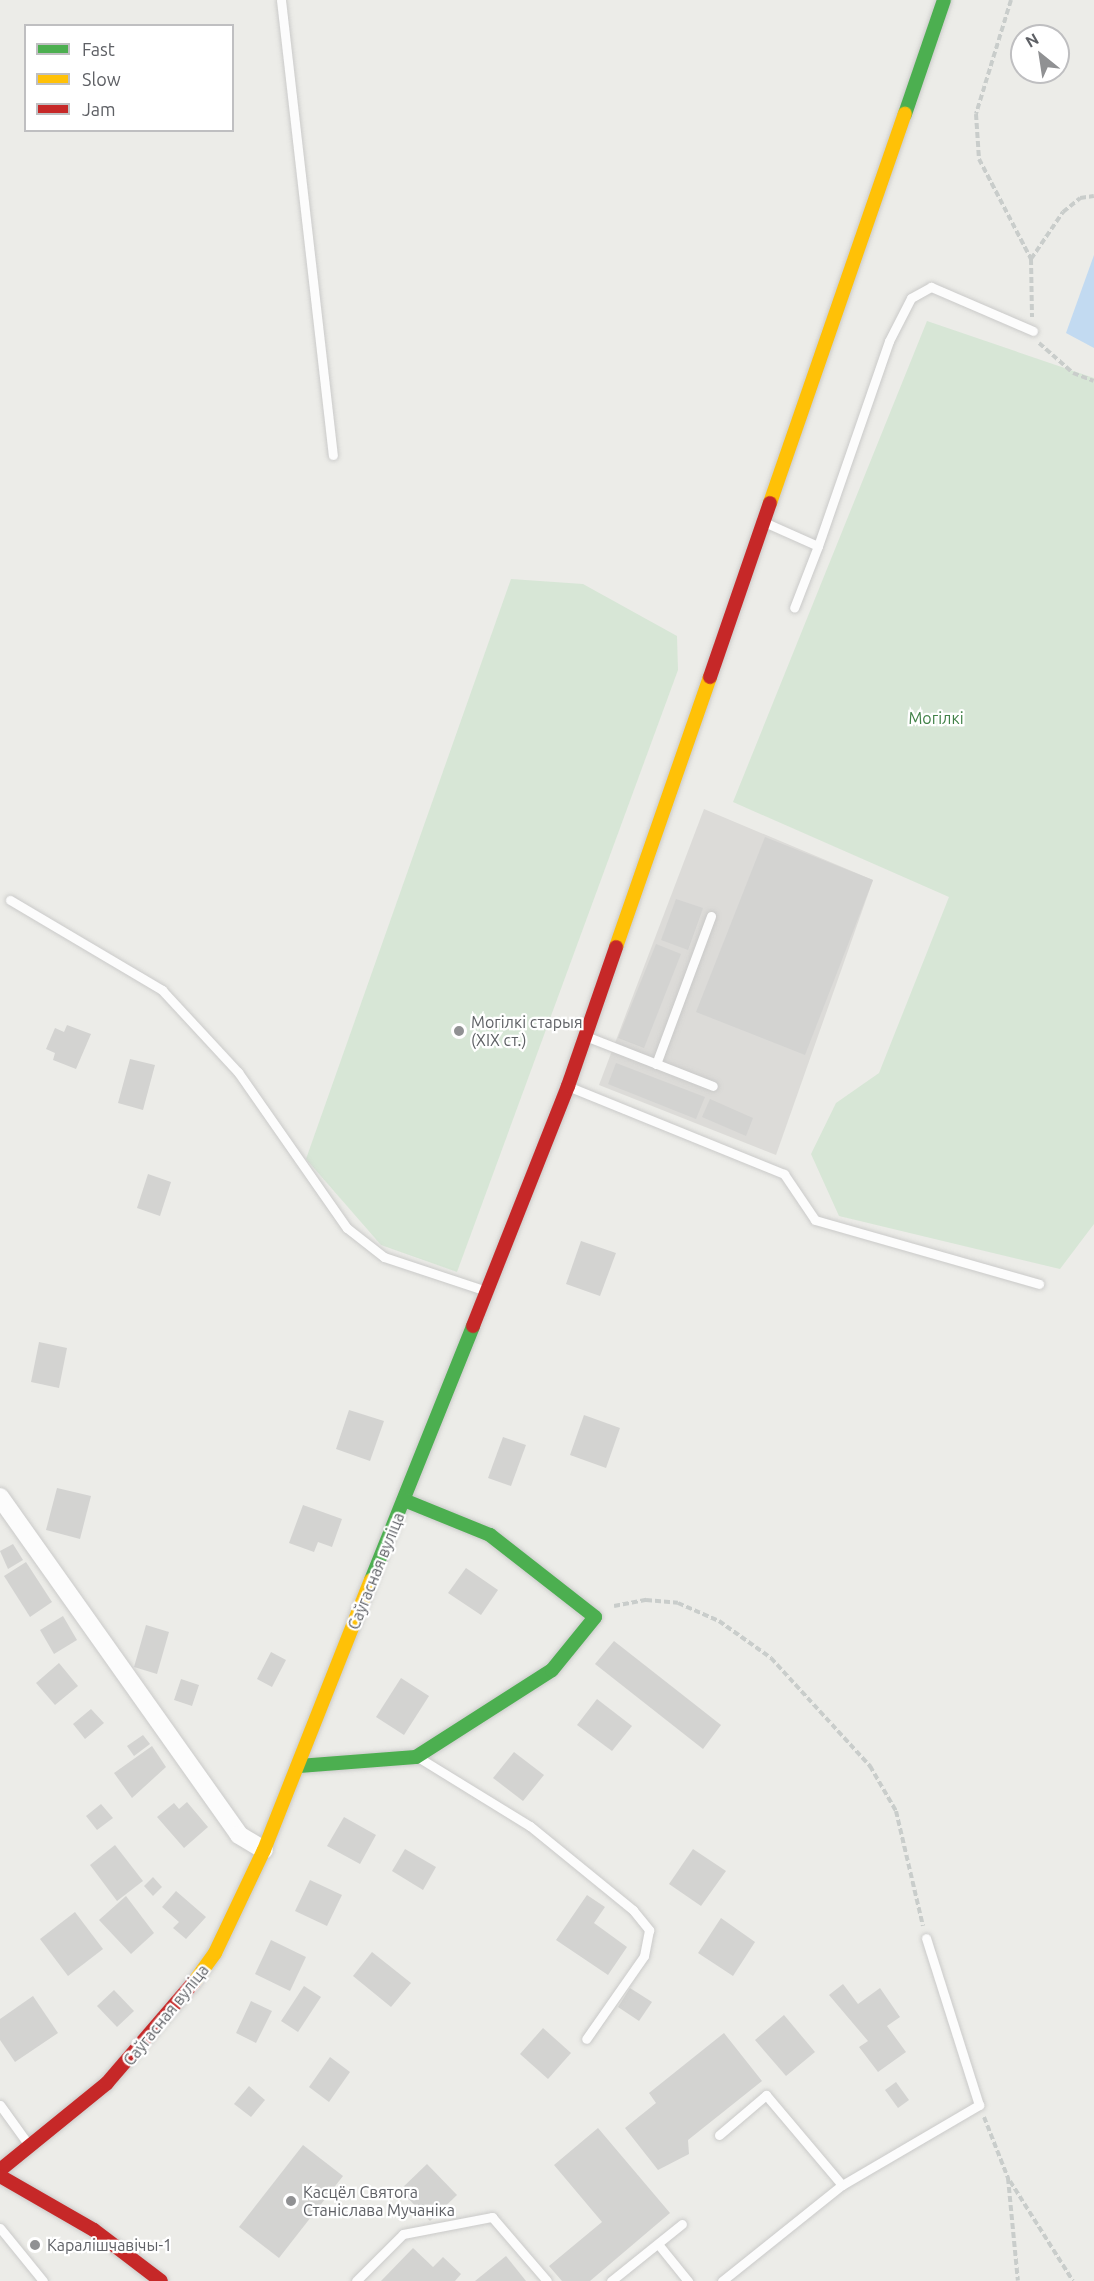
<!DOCTYPE html>
<meta charset="utf-8">
<style>
body{margin:0}
#map{position:relative;width:1094px;height:2281px;overflow:hidden;background:#ecece8;font-family:Ubuntu,sans-serif}
div>[style]{position:absolute}
[style*='--x']{left:calc(var(--x)*1px);top:calc(var(--y)*1px);width:calc(var(--w)*1px);rotate:calc(var(--a)*1deg)}
.industrial>*{inset:0;background:#dcdbd8}
.green>*{inset:0;background:#d7e6d6}
.water>*{inset:0;background:#c2daf1}
.building>*{inset:0;background:#d3d3d1}
.path>*{height:4px;margin-top:-2px;transform-origin:0;background:repeating-linear-gradient(90deg,#c9cdcb 0 6px,transparent 0 9px)}
.roads{filter:drop-shadow(0 0 2px #cacac9) drop-shadow(0 0 2px #cacac9)}
.lane>*{height:9px;margin:-4.5px;padding:0 4.5px;transform-origin:4.5px;border-radius:4.5px;background:#fcfcfc}
.street>*{height:18px;margin:-9px;padding:0 9px;transform-origin:9px;border-radius:9px;background:#fcfcfc}
.fast>*{height:14px;margin:-7px;padding:0 7px;transform-origin:7px;border-radius:7px;background:#4caf50}
.slow>*{height:14px;margin:-7px;padding:0 7px;transform-origin:7px;border-radius:7px;background:#ffc107}
.jam>*{height:14px;margin:-7px;padding:0 7px;transform-origin:7px;border-radius:7px;background:#c62828}
.dots>*{width:16px;height:16px;translate:-50% -50%;box-sizing:border-box;border:3px solid #fff;border-radius:50%}
span{translate:-50% -50%;white-space:nowrap;text-align:center;line-height:1.15;-webkit-text-stroke:4.5px #fff;paint-order:stroke}
.park-label{font-size:16px;color:#408147}
.poi-label{font-size:16px;color:#5e6065}
.left{translate:0 -50%;text-align:left}
.street-label{font-size:16px;color:#5e6065}
.legend{position:absolute;left:24px;top:24px;width:210px;height:108px;box-sizing:border-box;background:#fff;border:2px solid #bfbfc1;margin:0;padding:8px 10px;list-style:none;font-size:18px;color:#5e6065}
.legend li{display:flex;align-items:center;gap:12px;height:30px}
.legend b{width:30px;border:2px solid #bfbfc1}
.north{position:absolute;left:1010px;top:24px;width:60px;height:60px;box-sizing:border-box;background:#fff;border:2px solid #bfbfc1;border-radius:50%;rotate:330deg;font-size:16px;font-weight:700;line-height:24px;text-align:center;color:#5e6065}
.north::after{content:'';display:block;margin:auto;width:21px;height:27px;background:#909193;clip-path:polygon(50% 0,100% 100%,50% 72%,0 100%)}
</style>
<div id="map">
<div class="industrial">
<div style="clip-path:polygon(704px 809px,873px 880px,776px 1155px,599px 1085px)"></div>
</div>
<div class="green">
<div style="clip-path:polygon(927px 321px,1094px 378px,1094px 1224px,1060px 1269px,839px 1216px,811px 1154px,836px 1103px,879px 1073px,949px 897px,733px 802px)"></div>
<div style="clip-path:polygon(511px 579px,583px 584px,677px 636px,678px 670px,457px 1272px,381px 1245px,306px 1159px)"></div>
</div>
<div class="water">
<div style="clip-path:polygon(1094px 255px,1094px 348px,1066px 333px)"></div>
</div>
<div class="building">
<div style="clip-path:polygon(765px 837px,873px 880px,805px 1055px,696px 1012px)"></div>
<div style="clip-path:polygon(676px 899px,703px 908px,688px 950px,661px 940px)"></div>
<div style="clip-path:polygon(656px 944px,681px 954px,644px 1048px,618px 1038px)"></div>
<div style="clip-path:polygon(67px 1025px,91px 1034px,76px 1069px,53px 1060px,55px 1053px,46px 1049px,55px 1028px,64px 1032px)"></div>
<div style="clip-path:polygon(130px 1059px,155px 1065px,143px 1110px,118px 1103px)"></div>
<div style="clip-path:polygon(616px 1063px,705px 1097px,696px 1119px,608px 1084px)"></div>
<div style="clip-path:polygon(710px 1099px,753px 1118px,746px 1136px,702px 1117px)"></div>
<div style="clip-path:polygon(148px 1174px,171px 1182px,160px 1216px,137px 1208px)"></div>
<div style="clip-path:polygon(581px 1241px,616px 1253px,600px 1296px,566px 1284px)"></div>
<div style="clip-path:polygon(39px 1342px,67px 1348px,59px 1388px,31px 1382px)"></div>
<div style="clip-path:polygon(349px 1410px,384px 1421px,370px 1461px,336px 1449px)"></div>
<div style="clip-path:polygon(584px 1415px,620px 1428px,606px 1468px,570px 1455px)"></div>
<div style="clip-path:polygon(503px 1437px,526px 1445px,511px 1486px,488px 1478px)"></div>
<div style="clip-path:polygon(57px 1488px,91px 1496px,80px 1539px,46px 1530px)"></div>
<div style="clip-path:polygon(303px 1505px,342px 1519px,332px 1547px,318px 1542px,314px 1552px,289px 1543px)"></div>
<div style="clip-path:polygon(13px 1544px,23px 1560px,8px 1569px,0 1551px)"></div>
<div style="clip-path:polygon(26px 1562px,52px 1602px,30px 1617px,4px 1576px)"></div>
<div style="clip-path:polygon(466px 1568px,498px 1590px,481px 1615px,448px 1593px)"></div>
<div style="clip-path:polygon(63px 1616px,77px 1640px,54px 1654px,40px 1630px)"></div>
<div style="clip-path:polygon(146px 1625px,169px 1632px,157px 1674px,134px 1667px)"></div>
<div style="clip-path:polygon(614px 1641px,721px 1725px,703px 1749px,595px 1664px)"></div>
<div style="clip-path:polygon(271px 1652px,286px 1660px,272px 1687px,257px 1679px)"></div>
<div style="clip-path:polygon(59px 1663px,78px 1686px,55px 1705px,36px 1683px)"></div>
<div style="clip-path:polygon(401px 1678px,429px 1696px,404px 1735px,376px 1717px)"></div>
<div style="clip-path:polygon(181px 1679px,199px 1685px,192px 1706px,174px 1700px)"></div>
<div style="clip-path:polygon(597px 1699px,632px 1726px,612px 1751px,577px 1725px)"></div>
<div style="clip-path:polygon(91px 1709px,104px 1723px,85px 1739px,73px 1724px)"></div>
<div style="clip-path:polygon(143px 1735px,150px 1744px,134px 1756px,127px 1746px)"></div>
<div style="clip-path:polygon(152px 1746px,166px 1767px,132px 1798px,114px 1773px)"></div>
<div style="clip-path:polygon(514px 1752px,544px 1775px,523px 1801px,493px 1778px)"></div>
<div style="clip-path:polygon(187px 1802px,208px 1827px,184px 1848px,157px 1817px,174px 1803px,179px 1809px)"></div>
<div style="clip-path:polygon(101px 1804px,113px 1818px,97px 1830px,86px 1816px)"></div>
<div style="clip-path:polygon(344px 1817px,376px 1835px,360px 1864px,327px 1846px)"></div>
<div style="clip-path:polygon(115px 1845px,143px 1881px,117px 1901px,90px 1865px)"></div>
<div style="clip-path:polygon(405px 1849px,436px 1867px,423px 1890px,392px 1871px)"></div>
<div style="clip-path:polygon(693px 1849px,726px 1871px,701px 1906px,669px 1884px)"></div>
<div style="clip-path:polygon(153px 1877px,162px 1887px,153px 1896px,144px 1886px)"></div>
<div style="clip-path:polygon(310px 1880px,342px 1895px,327px 1926px,295px 1911px)"></div>
<div style="clip-path:polygon(176px 1891px,206px 1917px,186px 1939px,173px 1928px,179px 1922px,162px 1907px)"></div>
<div style="clip-path:polygon(587px 1895px,605px 1907px,594px 1923px,627px 1947px,608px 1975px,556px 1940px)"></div>
<div style="clip-path:polygon(126px 1896px,154px 1933px,131px 1954px,99px 1920px)"></div>
<div style="clip-path:polygon(75px 1912px,103px 1949px,68px 1976px,40px 1939px)"></div>
<div style="clip-path:polygon(721px 1918px,755px 1942px,733px 1976px,698px 1953px)"></div>
<div style="clip-path:polygon(271px 1940px,306px 1957px,290px 1991px,255px 1974px)"></div>
<div style="clip-path:polygon(372px 1952px,411px 1983px,391px 2007px,353px 1976px)"></div>
<div style="clip-path:polygon(843px 1984px,858px 2004px,880px 1988px,900px 2017px,887px 2026px,906px 2052px,878px 2072px,859px 2047px,868px 2041px,829px 1995px)"></div>
<div style="clip-path:polygon(304px 1986px,321px 1997px,298px 2032px,281px 2021px)"></div>
<div style="clip-path:polygon(630px 1988px,652px 2002px,639px 2021px,618px 2007px)"></div>
<div style="clip-path:polygon(114px 1990px,134px 2011px,117px 2027px,97px 2006px)"></div>
<div style="clip-path:polygon(33px 1996px,58px 2033px,15px 2062px,0 2040px,0 2019px)"></div>
<div style="clip-path:polygon(251px 2001px,272px 2011px,256px 2043px,236px 2033px)"></div>
<div style="clip-path:polygon(784px 2015px,815px 2052px,786px 2076px,755px 2040px)"></div>
<div style="clip-path:polygon(543px 2028px,571px 2053px,548px 2079px,520px 2054px)"></div>
<div style="clip-path:polygon(724px 2033px,762px 2081px,688px 2140px,689px 2154px,658px 2170px,625px 2128px,656px 2103px,649px 2093px)"></div>
<div style="clip-path:polygon(330px 2057px,350px 2072px,329px 2102px,309px 2087px)"></div>
<div style="clip-path:polygon(896px 2082px,909px 2100px,898px 2108px,885px 2090px)"></div>
<div style="clip-path:polygon(249px 2086px,265px 2100px,251px 2117px,234px 2104px)"></div>
<div style="clip-path:polygon(598px 2128px,670px 2213px,590px 2281px,562px 2281px,549px 2266px,602px 2222px,554px 2165px)"></div>
<div style="clip-path:polygon(303px 2145px,343px 2176px,279px 2258px,239px 2227px)"></div>
<div style="clip-path:polygon(427px 2164px,457px 2195px,430px 2221px,400px 2190px)"></div>
<div style="clip-path:polygon(413px 2248px,433px 2267px,443px 2257px,461px 2274px,455px 2281px,381px 2281px)"></div>
<div style="clip-path:polygon(506px 2256px,526px 2281px,475px 2281px)"></div>
</div>
<div class="path">
<div style="--x:1011;--y:0;--w:119;--a:107.1"></div>
<div style="--x:976;--y:114;--w:45;--a:86.2"></div>
<div style="--x:979;--y:159;--w:113;--a:62.5"></div>
<div style="--x:1031;--y:259;--w:58;--a:89"></div>
<div style="--x:1031;--y:259;--w:57;--a:-55.8"></div>
<div style="--x:1063;--y:212;--w:22;--a:-39"></div>
<div style="--x:1080;--y:198;--w:14;--a:-8"></div>
<div style="--x:1039;--y:343;--w:45;--a:41.4"></div>
<div style="--x:1073;--y:373;--w:22;--a:21"></div>
<div style="--x:614;--y:1606;--w:33;--a:-11"></div>
<div style="--x:646;--y:1600;--w:32;--a:5"></div>
<div style="--x:678;--y:1603;--w:45;--a:23.7"></div>
<div style="--x:719;--y:1621;--w:64;--a:35.4"></div>
<div style="--x:771;--y:1658;--w:147;--a:47.5"></div>
<div style="--x:870;--y:1766;--w:52;--a:60"></div>
<div style="--x:896;--y:1811;--w:118;--a:76.8"></div>
<div style="--x:984;--y:2117;--w:66;--a:68.5"></div>
<div style="--x:1008;--y:2178;--w:103;--a:84.5"></div>
<div style="--x:1010;--y:2181;--w:118;--a:57.8"></div>
</div>
<div class="roads">
<div class="lane">
<div style="--x:281;--y:0;--w:458;--a:83.5"></div>
<div style="--x:764;--y:522;--w:59;--a:24"></div>
<div style="--x:818;--y:546;--w:66;--a:111.2"></div>
<div style="--x:818;--y:546;--w:217;--a:-70.9"></div>
<div style="--x:889;--y:341;--w:48;--a:-62.9"></div>
<div style="--x:911;--y:298;--w:23;--a:-29"></div>
<div style="--x:931;--y:287;--w:111;--a:23.3"></div>
<div style="--x:10;--y:900;--w:177;--a:30.6"></div>
<div style="--x:162;--y:990;--w:112;--a:47.2"></div>
<div style="--x:238;--y:1072;--w:190;--a:55.1"></div>
<div style="--x:347;--y:1228;--w:47;--a:38.1"></div>
<div style="--x:384;--y:1257;--w:108;--a:18.4"></div>
<div style="--x:588;--y:1037;--w:134;--a:21.4"></div>
<div style="--x:656;--y:1064;--w:158;--a:-69.6"></div>
<div style="--x:570;--y:1087;--w:231;--a:22.1"></div>
<div style="--x:784;--y:1174;--w:55;--a:56"></div>
<div style="--x:815;--y:1220;--w:233;--a:15.9"></div>
<div style="--x:421;--y:1759;--w:128;--a:31.6"></div>
<div style="--x:530;--y:1826;--w:133;--a:39.2"></div>
<div style="--x:633;--y:1910;--w:26;--a:51"></div>
<div style="--x:649;--y:1930;--w:26;--a:101"></div>
<div style="--x:644;--y:1956;--w:101;--a:124.9"></div>
<div style="--x:0;--y:2105;--w:48;--a:54.3"></div>
<div style="--x:719;--y:2135;--w:62;--a:-40.4"></div>
<div style="--x:766;--y:2095;--w:118;--a:49.8"></div>
<div style="--x:0;--y:2228;--w:68;--a:50.9"></div>
<div style="--x:658;--y:2244;--w:48;--a:51"></div>
<div style="--x:356;--y:2281;--w:66;--a:-45"></div>
<div style="--x:403;--y:2234;--w:91;--a:-10.8"></div>
<div style="--x:492;--y:2217;--w:84;--a:49.3"></div>
<div style="--x:611;--y:2281;--w:91;--a:-38.8"></div>
<div style="--x:722;--y:2281;--w:154;--a:-38.7"></div>
<div style="--x:842;--y:2185;--w:159;--a:-30.3"></div>
<div style="--x:979;--y:2105;--w:175;--a:-107.6"></div>
</div>
<div class="street">
<div style="--x:0;--y:1497;--w:414;--a:54.7"></div>
<div style="--x:239;--y:1835;--w:29;--a:31"></div>
</div>
<div class="fast">
<div style="--x:905;--y:114;--w:120;--a:-71.1"></div>
<div style="--x:371;--y:1580;--w:274;--a:-68.1"></div>
<div style="--x:299;--y:1766;--w:117;--a:-4.4"></div>
<div style="--x:416;--y:1757;--w:161;--a:-32.6"></div>
<div style="--x:552;--y:1670;--w:68;--a:-50.9"></div>
<div style="--x:595;--y:1617;--w:133;--a:-142"></div>
<div style="--x:490;--y:1535;--w:93;--a:-157.9"></div>
</div>
<div class="slow">
<div style="--x:770;--y:503;--w:412;--a:-70.9"></div>
<div style="--x:616;--y:947;--w:286;--a:-70.8"></div>
<div style="--x:194;--y:1982;--w:36;--a:-54"></div>
<div style="--x:215;--y:1953;--w:114;--a:-64.6"></div>
<div style="--x:264;--y:1850;--w:290;--a:-68.4"></div>
</div>
<div class="jam">
<div style="--x:710;--y:677;--w:184;--a:-71"></div>
<div style="--x:473;--y:1326;--w:258;--a:-68.4"></div>
<div style="--x:568;--y:1086;--w:147;--a:-70.9"></div>
<div style="--x:0;--y:2170;--w:138;--a:-39.1"></div>
<div style="--x:107;--y:2083;--w:133;--a:-49.3"></div>
<div style="--x:0;--y:2176;--w:108;--a:29.9"></div>
<div style="--x:94;--y:2230;--w:84;--a:37.3"></div>
</div>
</div>
<div class="dots">
<div style="left:459px;top:1031px;background:#909193"></div>
<div style="left:291px;top:2201px;background:#909193"></div>
<div style="left:35px;top:2245px;background:#909193"></div>
</div>
<div class="park-label">
<span style="left:936px;top:718px">Могілкі</span>
</div>
<div class="poi-label">
<span class="left" style="left:471px;top:1031px">Могілкі старыя<br>(XIX ст.)</span>
<span class="left" style="left:303px;top:2201px">Касцёл Святога<br>Станіслава Мучаніка</span>
<span class="left" style="left:47px;top:2245px">Каралішчавічы-1</span>
</div>
<div class="street-label">
<span style="left:376px;top:1571px;rotate:-68deg">Саўгасная вуліца</span>
<span style="left:166px;top:2015px;rotate:-51deg">Саўгасная вуліца</span>
</div>
<ul class="legend">
<li><b style="height:8px;background:#4caf50"></b>Fast</li>
<li><b style="height:8px;background:#ffc107"></b>Slow</li>
<li><b style="height:8px;background:#c62828"></b>Jam</li>
</ul>
<div class="north">N</div>
</div>
